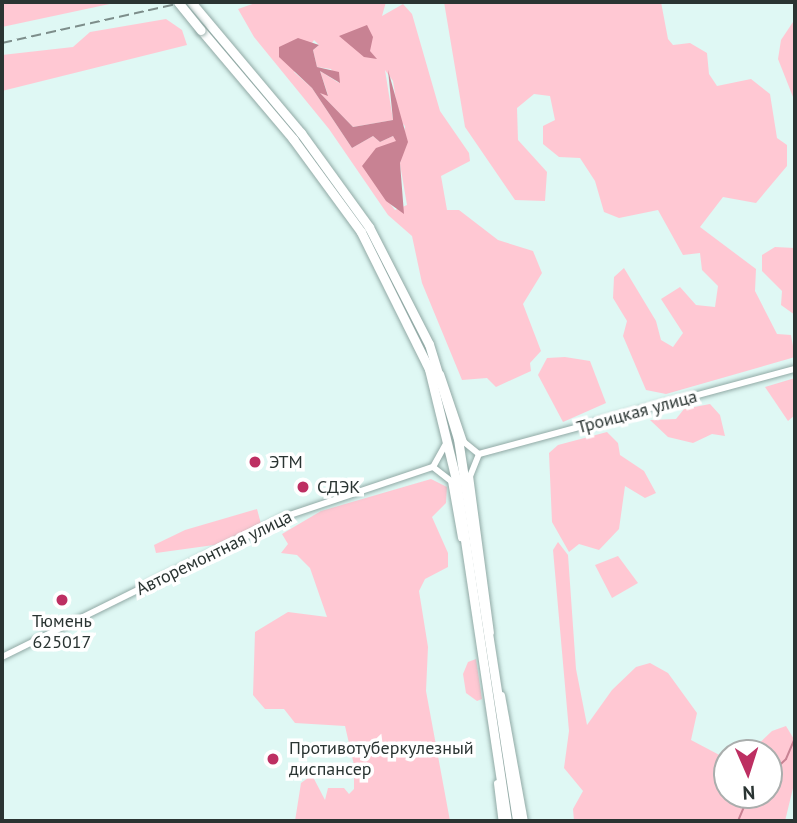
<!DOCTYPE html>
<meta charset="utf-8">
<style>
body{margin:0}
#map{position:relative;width:797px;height:823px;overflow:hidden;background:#dff8f4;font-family:"PT Sans",sans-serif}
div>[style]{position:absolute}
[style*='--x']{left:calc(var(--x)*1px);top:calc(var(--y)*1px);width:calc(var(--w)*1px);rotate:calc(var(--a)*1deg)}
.green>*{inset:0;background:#ffc8d3}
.water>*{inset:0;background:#c88293}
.stream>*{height:2px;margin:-1px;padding:0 1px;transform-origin:1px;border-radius:1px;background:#c88293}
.roads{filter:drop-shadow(0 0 2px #91a9a5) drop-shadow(0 0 2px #91a9a5)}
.minor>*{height:6px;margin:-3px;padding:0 3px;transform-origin:3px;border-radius:3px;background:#fff}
.major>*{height:7px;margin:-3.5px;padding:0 3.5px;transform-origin:3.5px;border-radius:3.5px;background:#fff}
.highway>*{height:9px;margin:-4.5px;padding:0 4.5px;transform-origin:4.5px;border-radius:4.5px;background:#fff}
.rail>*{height:2px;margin-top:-1px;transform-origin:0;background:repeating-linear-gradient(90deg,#7d8e8b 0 10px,transparent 0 15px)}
.bridges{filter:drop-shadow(0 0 2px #91a9a5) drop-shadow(0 0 2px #91a9a5)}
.highway-bridge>*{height:9px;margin:-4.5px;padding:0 4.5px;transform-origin:4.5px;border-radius:4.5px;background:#fff}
.dots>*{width:19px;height:19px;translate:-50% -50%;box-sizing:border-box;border:4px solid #fff;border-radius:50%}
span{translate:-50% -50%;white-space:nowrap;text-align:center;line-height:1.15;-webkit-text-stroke:7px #fff;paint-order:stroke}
.street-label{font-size:18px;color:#2a3432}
.poi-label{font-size:18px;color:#2a3432}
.left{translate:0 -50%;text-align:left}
.frame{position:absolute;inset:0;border:4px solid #2a3432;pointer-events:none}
.north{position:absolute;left:713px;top:739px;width:70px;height:70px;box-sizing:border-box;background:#fff;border:2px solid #aaaead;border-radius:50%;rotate:177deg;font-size:19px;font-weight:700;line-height:28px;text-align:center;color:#2a3432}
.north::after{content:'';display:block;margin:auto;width:24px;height:32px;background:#bd2f62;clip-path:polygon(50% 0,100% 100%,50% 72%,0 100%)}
</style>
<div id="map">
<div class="green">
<div style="clip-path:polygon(2px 2px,119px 2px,2px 27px)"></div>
<div style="clip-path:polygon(evenodd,258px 2px,386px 2px,382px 16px,403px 4px,412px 14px,440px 111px,469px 153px,470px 161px,441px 176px,447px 210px,459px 210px,498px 240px,533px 251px,542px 273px,523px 304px,541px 351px,530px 363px,531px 371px,496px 387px,487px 378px,462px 380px,422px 283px,412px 236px,388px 215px,329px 129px,254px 37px,238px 9px,258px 2px,314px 40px,319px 45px,313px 50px,317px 67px,331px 69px,339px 83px,320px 71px,328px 95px,319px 92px,353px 127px,393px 120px,385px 70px,393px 81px,399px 120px,405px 126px,400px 164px,407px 205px,395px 210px,377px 187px,387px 147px,397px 141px,393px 136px,380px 142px,373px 136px,352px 148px,312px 88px,294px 72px,314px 40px)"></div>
<div style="clip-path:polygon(444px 2px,661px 2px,668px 39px,673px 45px,690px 43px,707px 53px,709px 74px,717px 86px,751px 79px,770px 94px,777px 138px,787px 145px,787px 166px,756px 203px,723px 197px,700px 227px,756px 269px,755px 291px,777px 334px,791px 335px,795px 357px,666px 394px,646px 390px,623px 336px,627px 321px,613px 298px,614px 277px,624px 268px,656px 321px,661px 340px,673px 347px,683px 333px,661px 299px,680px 287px,696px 305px,715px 307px,718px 286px,702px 270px,700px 253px,683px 255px,658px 210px,619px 218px,604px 212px,595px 181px,580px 158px,559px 157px,543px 144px,543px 126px,555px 120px,550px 96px,534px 94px,517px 108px,518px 140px,547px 172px,545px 201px,515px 200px,465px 127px)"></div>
<div style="clip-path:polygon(166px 19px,182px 30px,187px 45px,2px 91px,2px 55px,73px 47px,90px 32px)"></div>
<div style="clip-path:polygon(795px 19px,795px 102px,778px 59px,781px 40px)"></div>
<div style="clip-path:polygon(775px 247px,795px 248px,795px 315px,781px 305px,782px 291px,762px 271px,762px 255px)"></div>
<div style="clip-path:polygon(565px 357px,590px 361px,606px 403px,563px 422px,538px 375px,547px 358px)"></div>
<div style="clip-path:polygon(795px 378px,795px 415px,788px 421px,765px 387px)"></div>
<div style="clip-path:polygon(710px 404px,720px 415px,725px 436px,712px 434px,693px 443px,668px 437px,650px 420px,676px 419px,684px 409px)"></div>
<div style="clip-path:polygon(607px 432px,618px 443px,620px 455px,644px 471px,656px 493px,645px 498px,625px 486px,619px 529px,599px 550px,579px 544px,569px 552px,552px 522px,549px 453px,558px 445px)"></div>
<div style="clip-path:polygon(431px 479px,447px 487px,446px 503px,432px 517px,448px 553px,448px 567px,425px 579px,419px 591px,428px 647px,426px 691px,450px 821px,295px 821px,301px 783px,312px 775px,325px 800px,328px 788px,344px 788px,349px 794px,354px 789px,354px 765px,345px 726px,295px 723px,284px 709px,265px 709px,253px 695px,255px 632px,288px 612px,327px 617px,310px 568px,297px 555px,281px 553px,288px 544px,282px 534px,321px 511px)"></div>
<div style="clip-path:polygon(257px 509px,261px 524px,214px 545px,156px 553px,154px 545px,185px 530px)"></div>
<div style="clip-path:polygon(558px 542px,568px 555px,576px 669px,587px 725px,612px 690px,636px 667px,650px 663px,668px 673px,697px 713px,691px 740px,727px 759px,727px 795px,769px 795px,769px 753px,749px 753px,772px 731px,786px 726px,795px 741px,795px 780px,785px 821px,574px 821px,573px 809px,583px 791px,564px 768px,569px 731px,553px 550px)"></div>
<div style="clip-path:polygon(618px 556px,638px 583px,612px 598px,595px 565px)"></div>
<div style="clip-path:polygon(476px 659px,482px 699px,477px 701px,466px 693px,463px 674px,468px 662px)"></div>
</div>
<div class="water">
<div style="clip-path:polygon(367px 25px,373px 37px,370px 51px,377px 59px,364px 57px,339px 36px)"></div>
<div style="clip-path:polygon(298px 38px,319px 45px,313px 50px,317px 67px,339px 72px,340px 83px,320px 71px,328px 96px,320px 93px,353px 127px,393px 120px,388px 70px,408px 142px,400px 163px,404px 214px,386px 201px,362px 166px,376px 148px,396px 141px,393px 136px,380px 142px,373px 136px,352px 148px,312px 88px,279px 57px,279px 47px)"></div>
</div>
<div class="stream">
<div style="--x:769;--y:775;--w:23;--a:-43"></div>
<div style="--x:786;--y:759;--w:23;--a:-67"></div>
<div style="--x:738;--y:821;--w:28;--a:-67"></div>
</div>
<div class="roads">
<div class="minor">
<div style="--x:441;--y:374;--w:72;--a:71.3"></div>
<div style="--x:464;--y:442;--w:19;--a:39"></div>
<div style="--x:479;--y:454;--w:327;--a:-15.1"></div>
<div style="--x:479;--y:454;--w:24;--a:112"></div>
<div style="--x:470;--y:476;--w:158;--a:82.4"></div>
<div style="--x:433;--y:467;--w:23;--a:38"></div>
<div style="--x:451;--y:481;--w:58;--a:80"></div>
<div style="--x:433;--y:467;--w:25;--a:-61"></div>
<div style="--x:2;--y:657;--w:318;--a:-26.3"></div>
<div style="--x:287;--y:516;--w:154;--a:-18.6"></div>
</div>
<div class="major">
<div style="--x:501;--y:695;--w:128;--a:79.7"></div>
<div style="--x:497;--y:783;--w:38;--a:83"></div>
</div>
<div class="highway">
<div style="--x:191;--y:2;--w:171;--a:50"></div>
<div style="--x:301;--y:133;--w:116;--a:54.1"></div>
<div style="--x:369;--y:227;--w:131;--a:62.9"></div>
<div style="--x:429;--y:344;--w:99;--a:73"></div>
<div style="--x:458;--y:439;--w:387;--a:81.2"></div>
<div style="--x:201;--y:30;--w:143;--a:49.8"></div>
<div style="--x:293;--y:139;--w:115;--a:53.8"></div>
<div style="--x:361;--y:232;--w:153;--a:63.6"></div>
<div style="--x:429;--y:369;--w:114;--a:76.3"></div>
<div style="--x:456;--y:480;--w:345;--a:81.5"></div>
</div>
</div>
<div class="rail">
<div style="--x:2;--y:43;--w:189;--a:-12.6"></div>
</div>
<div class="bridges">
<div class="highway-bridge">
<div style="--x:178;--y:2;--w:36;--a:51"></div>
</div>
</div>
<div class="dots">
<div style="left:255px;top:462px;background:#bd2f62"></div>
<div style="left:303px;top:487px;background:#bd2f62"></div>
<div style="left:62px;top:600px;background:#bd2f62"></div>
<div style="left:273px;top:759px;background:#bd2f62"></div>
</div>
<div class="street-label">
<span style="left:637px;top:412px;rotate:-15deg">Троицкая улица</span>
<span style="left:214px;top:553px;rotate:-26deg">Авторемонтная улица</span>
</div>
<div class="poi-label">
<span class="left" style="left:269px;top:462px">ЭТМ</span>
<span class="left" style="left:317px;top:487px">СДЭК</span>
<span style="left:62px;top:632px">Тюмень<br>625017</span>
<span class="left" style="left:289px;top:759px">Противотуберкулезный<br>диспансер</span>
</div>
<div class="frame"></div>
<div class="north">N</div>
</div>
